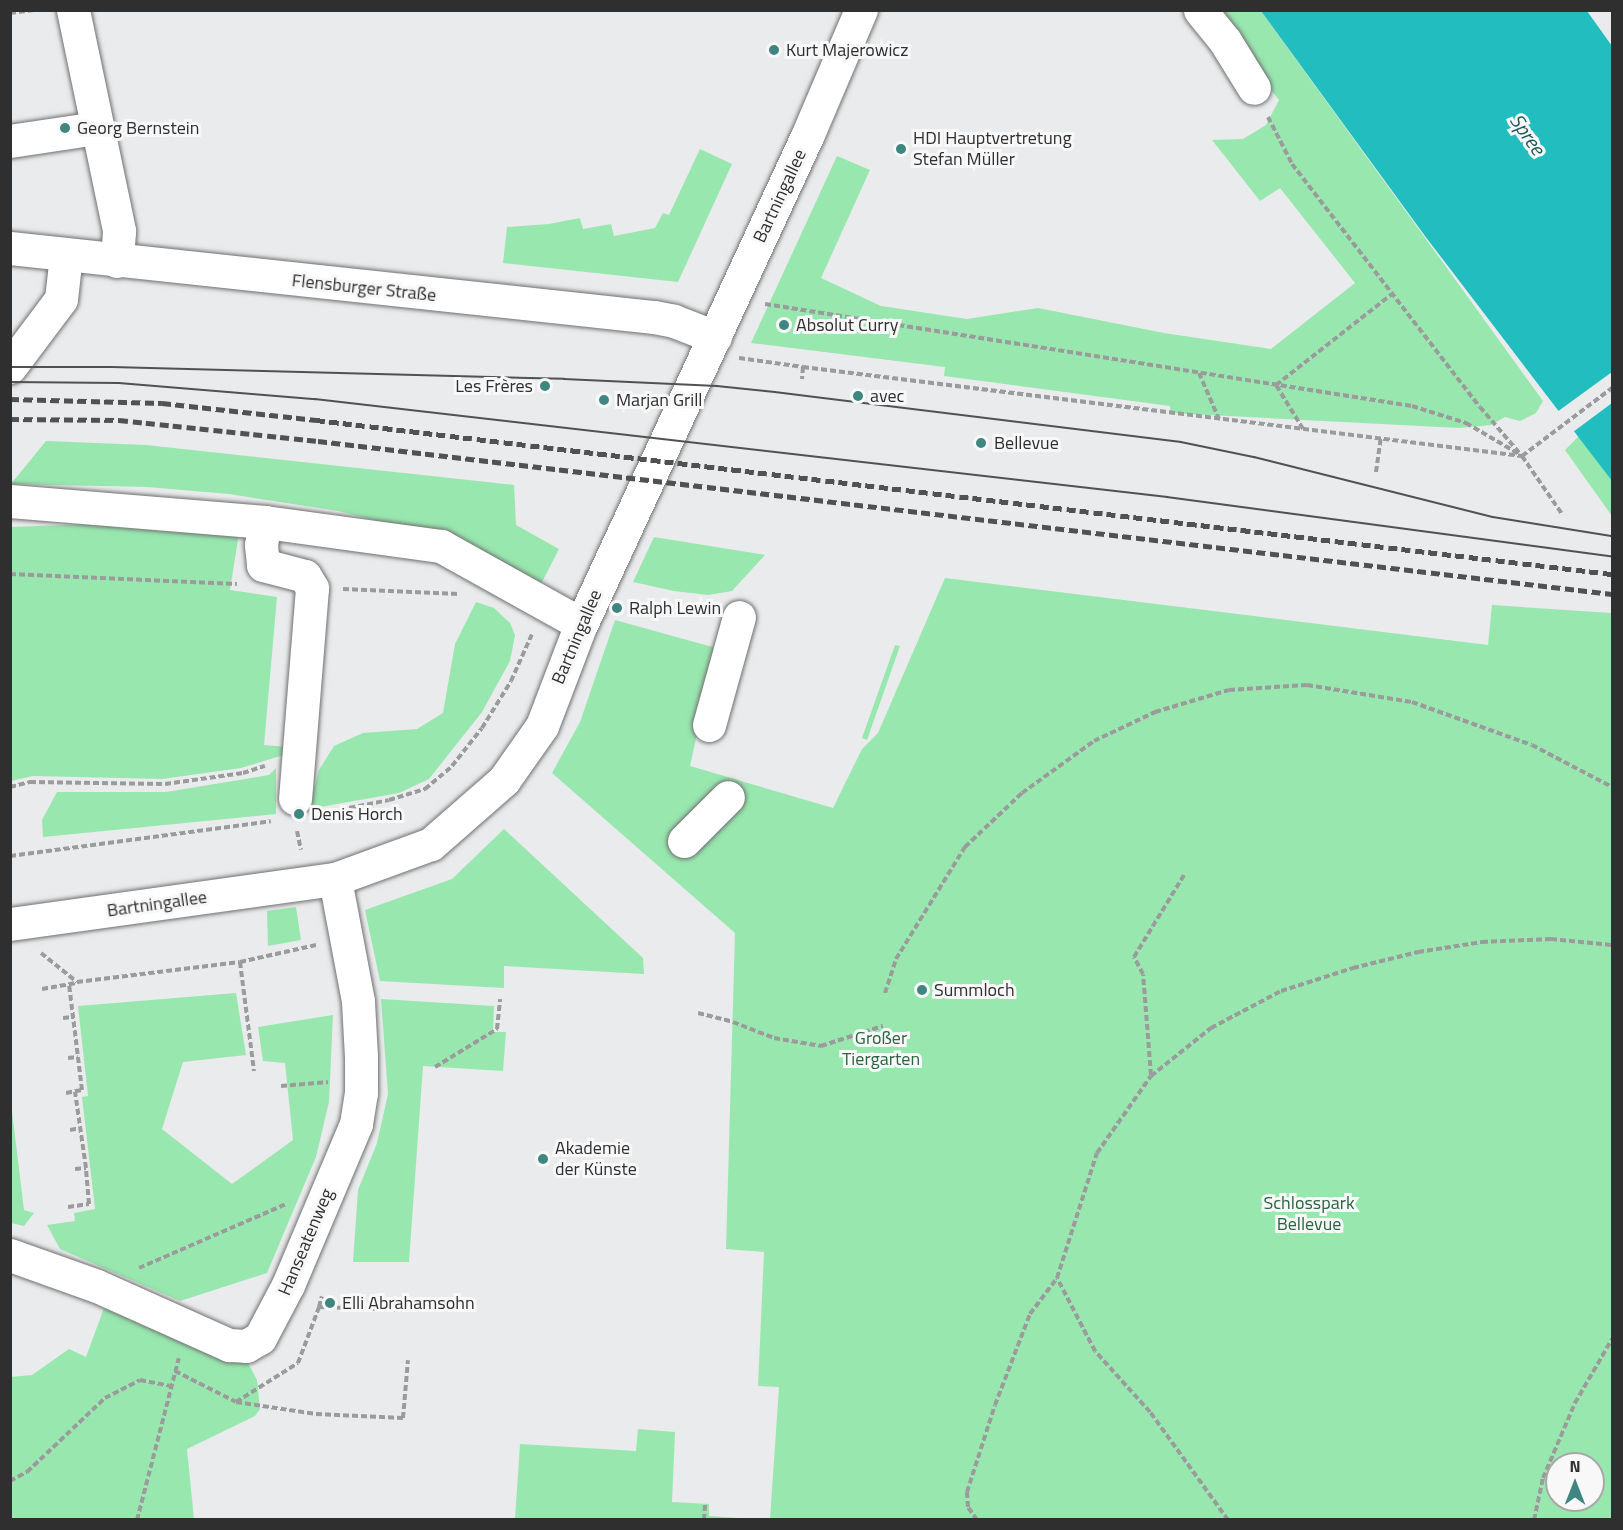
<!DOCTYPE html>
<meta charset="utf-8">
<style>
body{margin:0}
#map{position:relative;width:1623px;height:1530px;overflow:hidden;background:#eaebec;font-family:"Titillium Web",sans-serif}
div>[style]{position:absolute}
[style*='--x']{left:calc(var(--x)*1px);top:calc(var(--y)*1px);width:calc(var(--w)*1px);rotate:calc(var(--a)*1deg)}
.green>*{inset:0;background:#98e7af}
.water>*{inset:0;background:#21bdbf}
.pier>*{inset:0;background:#eaebec}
.path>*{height:4px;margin-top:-2px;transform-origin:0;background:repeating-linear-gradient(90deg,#9b9b9c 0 6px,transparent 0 9px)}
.roads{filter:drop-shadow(0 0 2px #707071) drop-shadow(0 0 2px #707071)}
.minor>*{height:33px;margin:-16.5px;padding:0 16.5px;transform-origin:16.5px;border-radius:16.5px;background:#fff}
.tram>*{height:1.5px;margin:-0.75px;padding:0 0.75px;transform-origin:0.75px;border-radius:0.75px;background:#505152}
.rail>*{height:4.5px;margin-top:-2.25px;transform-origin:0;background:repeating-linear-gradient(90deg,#505152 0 9px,transparent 0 13.5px)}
.dots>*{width:16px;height:16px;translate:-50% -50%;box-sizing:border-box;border:3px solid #f8f8f9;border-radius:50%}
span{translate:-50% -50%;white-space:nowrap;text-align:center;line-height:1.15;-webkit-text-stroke:6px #f8f8f9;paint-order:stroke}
.poi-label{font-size:18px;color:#2f2f30}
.left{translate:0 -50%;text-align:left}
.right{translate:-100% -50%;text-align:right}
.street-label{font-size:18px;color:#2f2f30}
.park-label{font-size:18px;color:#28643e}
.water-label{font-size:20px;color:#1e5859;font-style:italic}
.frame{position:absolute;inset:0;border:12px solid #2f2f30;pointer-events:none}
.north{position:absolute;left:1545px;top:1452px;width:60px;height:60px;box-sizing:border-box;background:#f8f8f9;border:2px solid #a8a8a9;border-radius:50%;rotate:0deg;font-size:16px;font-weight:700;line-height:24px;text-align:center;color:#2f2f30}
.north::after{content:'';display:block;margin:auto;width:21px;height:27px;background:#3f8681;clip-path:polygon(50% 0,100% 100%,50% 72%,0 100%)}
</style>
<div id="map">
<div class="green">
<div style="clip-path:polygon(1208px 11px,1261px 11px,1543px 401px,1536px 413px,1520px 421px,1505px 417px,1491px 425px,1459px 428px,1170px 413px,1170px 406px,944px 376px,945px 367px,751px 343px,837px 156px,870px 170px,821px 278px,881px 306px,967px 319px,1038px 308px,1164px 333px,1271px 349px,1355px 283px,1280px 188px,1260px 201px,1212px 140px,1243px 139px,1266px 125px,1279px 100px)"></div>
<div style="clip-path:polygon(700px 149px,732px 164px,678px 282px,503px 263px,507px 227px,549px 224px,580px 218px,583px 229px,611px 224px,614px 236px,655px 228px,663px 213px,669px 215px)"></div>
<div style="clip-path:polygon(1579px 436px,1612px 481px,1612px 516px,1565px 450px)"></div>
<div style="clip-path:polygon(46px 441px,146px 445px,514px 485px,516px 525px,559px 549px,540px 586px,397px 526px,338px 511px,229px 494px,147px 487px,11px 484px)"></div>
<div style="clip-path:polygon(126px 523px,239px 533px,230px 590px,277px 597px,264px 745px,288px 747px,287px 754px,241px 768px,162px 779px,33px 776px,11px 781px,10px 527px)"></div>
<div style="clip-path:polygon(654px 537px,765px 555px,732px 591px,708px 595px,674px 591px,633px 582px)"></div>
<div style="clip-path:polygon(evenodd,945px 578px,1488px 645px,1492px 605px,1612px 613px,1612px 1519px,770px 1519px,779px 1387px,758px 1386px,764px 1252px,726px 1249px,735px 933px,552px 773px,580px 722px,615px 620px,716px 648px,690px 766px,833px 808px,862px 749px,878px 733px,945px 578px,1557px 1464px,1593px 1464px,1593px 1500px,1557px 1500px,1557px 1464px)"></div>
<div style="clip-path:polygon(476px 602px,494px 608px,510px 623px,515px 635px,510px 661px,482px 712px,429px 779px,399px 793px,309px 809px,319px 770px,334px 746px,363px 733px,417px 729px,443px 713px,455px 644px)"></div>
<div style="clip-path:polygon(895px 645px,900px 646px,867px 740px,862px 738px)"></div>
<div style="clip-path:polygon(276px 768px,276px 814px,43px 837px,42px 820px,57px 792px,166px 792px,269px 775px)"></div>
<div style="clip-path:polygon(504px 829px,643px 958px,644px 974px,504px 966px,504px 988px,380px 981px,365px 910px,452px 879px)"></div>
<div style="clip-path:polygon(296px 907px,301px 940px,268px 946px,267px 911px)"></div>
<div style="clip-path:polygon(236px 993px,246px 1055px,183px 1062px,162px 1129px,232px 1184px,293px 1140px,285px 1063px,263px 1061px,258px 1027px,333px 1015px,329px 1102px,316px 1157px,267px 1273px,180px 1301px,60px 1249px,47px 1225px,75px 1221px,74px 1213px,95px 1209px,82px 1097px,88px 1096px,78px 1006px)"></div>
<div style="clip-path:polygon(381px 999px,494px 1006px,493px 1032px,506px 1032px,503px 1071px,423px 1066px,409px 1262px,353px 1262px,358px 1190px,377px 1143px,388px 1094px)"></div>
<div style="clip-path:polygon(11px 1103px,24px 1210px,34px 1213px,24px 1226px,11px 1223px)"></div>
<div style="clip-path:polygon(104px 1308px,171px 1337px,247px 1361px,257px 1380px,260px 1409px,255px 1416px,187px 1449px,194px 1519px,11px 1519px,10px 1377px,32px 1375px,69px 1349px,86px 1357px)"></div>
<div style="clip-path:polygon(638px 1429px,675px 1432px,672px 1502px,709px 1504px,709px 1516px,753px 1519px,515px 1519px,520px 1444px,636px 1451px)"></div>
</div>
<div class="water">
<div style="clip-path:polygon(1261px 11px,1587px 11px,1612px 46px,1612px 481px,1425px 236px)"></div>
</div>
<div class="pier">
<div style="clip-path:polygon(1612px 372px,1612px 403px,1573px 432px,1557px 412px)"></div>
</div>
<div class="path">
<div style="--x:10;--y:13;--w:24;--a:-7"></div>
<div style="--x:1268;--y:117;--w:53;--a:62.9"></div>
<div style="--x:1292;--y:164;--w:307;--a:52.3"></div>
<div style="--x:1480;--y:407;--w:65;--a:49.4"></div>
<div style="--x:1522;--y:456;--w:70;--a:55.4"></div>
<div style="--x:765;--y:304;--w:655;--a:8.96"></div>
<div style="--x:1412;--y:406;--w:57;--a:17.5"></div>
<div style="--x:1466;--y:423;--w:61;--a:30.3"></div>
<div style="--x:739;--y:358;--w:65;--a:8"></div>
<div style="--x:803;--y:367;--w:12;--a:95"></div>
<div style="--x:803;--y:367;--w:724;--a:7.06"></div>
<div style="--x:1522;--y:456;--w:113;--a:-37.1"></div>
<div style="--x:1199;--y:373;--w:50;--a:66.5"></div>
<div style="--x:1303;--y:429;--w:52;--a:-121.5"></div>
<div style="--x:1276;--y:385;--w:147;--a:-38.1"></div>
<div style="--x:1376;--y:472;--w:34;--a:-82"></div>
<div style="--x:10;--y:574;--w:227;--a:2.5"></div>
<div style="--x:343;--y:589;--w:116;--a:2.5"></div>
<div style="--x:10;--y:787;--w:21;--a:-14"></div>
<div style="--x:30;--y:782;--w:135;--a:0.8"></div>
<div style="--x:165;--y:784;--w:79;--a:-8"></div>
<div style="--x:243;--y:773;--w:23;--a:-18"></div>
<div style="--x:323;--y:813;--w:67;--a:-11.1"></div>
<div style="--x:389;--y:800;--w:38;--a:-17"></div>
<div style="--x:425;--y:789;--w:35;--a:-40"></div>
<div style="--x:452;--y:766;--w:48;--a:-51.7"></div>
<div style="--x:482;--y:728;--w:55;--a:-58.3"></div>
<div style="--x:511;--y:681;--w:51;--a:-65.9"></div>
<div style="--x:297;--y:831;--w:19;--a:78"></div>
<div style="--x:10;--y:856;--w:263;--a:-7.6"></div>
<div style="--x:41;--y:953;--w:46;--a:38.9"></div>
<div style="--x:77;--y:982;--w:164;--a:-7"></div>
<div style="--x:240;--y:962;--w:78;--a:-12.6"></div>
<div style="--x:240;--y:962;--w:110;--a:82.7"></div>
<div style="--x:42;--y:989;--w:36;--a:-10"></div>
<div style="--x:885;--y:993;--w:36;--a:-72"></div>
<div style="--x:896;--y:959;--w:132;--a:-58.4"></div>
<div style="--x:965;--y:847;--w:79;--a:-43.5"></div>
<div style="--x:1022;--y:793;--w:89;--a:-35.8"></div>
<div style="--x:1094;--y:741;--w:68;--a:-25.4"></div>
<div style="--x:1155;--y:712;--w:77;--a:-16.6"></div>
<div style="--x:1229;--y:690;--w:78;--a:-3.7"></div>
<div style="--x:1307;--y:685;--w:106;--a:9.2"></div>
<div style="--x:1412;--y:702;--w:127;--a:19.7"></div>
<div style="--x:1532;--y:745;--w:90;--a:27.7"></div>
<div style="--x:698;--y:1013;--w:36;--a:14"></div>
<div style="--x:733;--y:1022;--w:44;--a:21.3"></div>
<div style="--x:774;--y:1038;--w:48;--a:9.7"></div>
<div style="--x:821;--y:1046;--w:65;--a:-17.9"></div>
<div style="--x:63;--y:1018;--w:10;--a:-6"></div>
<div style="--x:68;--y:1058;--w:10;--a:-6"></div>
<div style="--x:435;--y:1067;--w:73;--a:-31.5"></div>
<div style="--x:497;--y:1029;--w:30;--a:-84"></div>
<div style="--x:1151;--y:1075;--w:101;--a:-94.5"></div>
<div style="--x:1143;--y:974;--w:19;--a:-118"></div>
<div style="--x:1134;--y:957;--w:96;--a:-58.6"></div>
<div style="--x:281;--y:1086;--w:47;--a:-4.9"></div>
<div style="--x:66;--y:1093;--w:16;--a:-11"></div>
<div style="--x:82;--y:1090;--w:107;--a:-97"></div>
<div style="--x:70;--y:1130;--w:10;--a:-11"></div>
<div style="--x:75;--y:1169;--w:11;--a:-5"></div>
<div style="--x:86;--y:1168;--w:77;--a:-98.2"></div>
<div style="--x:68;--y:1207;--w:21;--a:-8"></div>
<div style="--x:89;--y:1204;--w:36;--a:-95"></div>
<div style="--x:139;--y:1268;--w:160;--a:-23.5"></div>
<div style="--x:319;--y:1307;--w:11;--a:-75"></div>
<div style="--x:175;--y:1371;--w:68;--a:26.9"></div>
<div style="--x:236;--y:1402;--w:81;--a:8.5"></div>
<div style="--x:316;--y:1414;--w:87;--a:2.6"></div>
<div style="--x:403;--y:1418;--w:58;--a:-85.1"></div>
<div style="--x:236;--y:1402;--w:73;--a:-32.2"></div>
<div style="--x:298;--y:1363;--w:60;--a:-69.4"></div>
<div style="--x:319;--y:1307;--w:89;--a:1.9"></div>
<div style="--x:10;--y:1481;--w:19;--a:-28"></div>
<div style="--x:27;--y:1472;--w:108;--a:-43.5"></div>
<div style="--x:105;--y:1398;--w:39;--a:-27"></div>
<div style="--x:140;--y:1380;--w:32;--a:11"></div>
<div style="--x:137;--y:1520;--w:167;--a:-75.5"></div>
<div style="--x:704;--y:1520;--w:16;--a:-86"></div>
<div style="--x:977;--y:1520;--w:16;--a:-125"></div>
<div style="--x:968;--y:1507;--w:15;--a:-94"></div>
<div style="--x:967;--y:1492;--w:91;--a:-72.2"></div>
<div style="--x:995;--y:1405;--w:97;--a:-69"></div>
<div style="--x:1030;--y:1314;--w:45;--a:-53.1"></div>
<div style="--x:1228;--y:1520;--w:133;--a:-125.8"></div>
<div style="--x:1150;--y:1412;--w:82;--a:-132"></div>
<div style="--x:1095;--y:1351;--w:82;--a:-117.5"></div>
<div style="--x:1057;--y:1278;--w:131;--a:-72.3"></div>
<div style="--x:1097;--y:1153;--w:94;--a:-55"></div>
<div style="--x:1151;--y:1076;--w:77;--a:-38.7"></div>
<div style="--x:1211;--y:1028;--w:79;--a:-27.9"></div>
<div style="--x:1281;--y:991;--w:76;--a:-17.7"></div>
<div style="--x:1353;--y:968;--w:67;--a:-13.8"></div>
<div style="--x:1418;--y:952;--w:65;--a:-8.9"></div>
<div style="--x:1482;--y:942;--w:69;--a:-2.5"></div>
<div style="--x:1551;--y:939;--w:61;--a:5.6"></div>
<div style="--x:1534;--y:1520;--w:43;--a:-77.9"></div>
<div style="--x:1543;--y:1478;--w:82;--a:-66.9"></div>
<div style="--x:1575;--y:1403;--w:74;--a:-60"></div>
</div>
<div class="roads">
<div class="minor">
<div style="--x:73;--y:10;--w:226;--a:78.2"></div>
<div style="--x:119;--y:231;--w:30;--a:94"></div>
<div style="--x:1200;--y:10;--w:40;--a:51"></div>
<div style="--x:1225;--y:41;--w:55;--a:58.3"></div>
<div style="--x:10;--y:141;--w:88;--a:-8.5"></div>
<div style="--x:10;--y:248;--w:648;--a:6.12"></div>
<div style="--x:654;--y:317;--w:20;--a:11"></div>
<div style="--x:674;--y:321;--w:44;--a:21.3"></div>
<div style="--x:10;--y:367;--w:85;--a:-53.1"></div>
<div style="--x:61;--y:299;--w:44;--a:-83.5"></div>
<div style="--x:10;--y:501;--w:256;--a:4.7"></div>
<div style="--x:265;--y:522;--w:178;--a:7.8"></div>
<div style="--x:441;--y:546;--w:160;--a:29.1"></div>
<div style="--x:265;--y:522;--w:23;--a:100"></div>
<div style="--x:261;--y:545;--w:20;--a:84"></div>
<div style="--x:263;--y:565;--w:43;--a:14.7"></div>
<div style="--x:305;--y:576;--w:14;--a:60"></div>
<div style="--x:312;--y:588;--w:211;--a:94.6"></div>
<div style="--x:709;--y:725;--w:112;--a:-74.5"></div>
<div style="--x:684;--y:841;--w:62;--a:-45"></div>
<div style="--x:10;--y:924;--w:328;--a:-7.9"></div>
<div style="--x:335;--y:879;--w:102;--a:-20"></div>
<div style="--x:431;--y:844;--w:97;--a:-41.2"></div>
<div style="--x:504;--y:780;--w:66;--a:-54.9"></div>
<div style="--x:542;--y:726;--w:104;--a:-69.1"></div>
<div style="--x:579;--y:629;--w:545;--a:-65.17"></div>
<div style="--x:808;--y:134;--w:135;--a:-66.9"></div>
<div style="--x:10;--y:1255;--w:92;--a:19.6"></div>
<div style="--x:97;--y:1286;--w:145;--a:24.1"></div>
<div style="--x:229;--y:1345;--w:17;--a:3"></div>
<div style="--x:246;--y:1346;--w:16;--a:-30"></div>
<div style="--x:260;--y:1338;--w:60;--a:-62.2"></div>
<div style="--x:288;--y:1285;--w:175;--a:-67.1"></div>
<div style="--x:356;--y:1124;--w:31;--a:-81"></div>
<div style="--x:361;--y:1093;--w:36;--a:-90"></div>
<div style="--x:361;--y:1057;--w:56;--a:-93.1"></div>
<div style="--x:358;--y:1001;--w:124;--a:-100.7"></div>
</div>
</div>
<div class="tram">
<div style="--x:10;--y:367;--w:102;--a:0"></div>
<div style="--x:112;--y:367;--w:452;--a:1.5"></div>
<div style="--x:564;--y:379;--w:153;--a:2.6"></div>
<div style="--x:717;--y:386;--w:58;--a:5.9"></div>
<div style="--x:775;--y:392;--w:409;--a:7"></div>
<div style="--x:1181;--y:442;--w:75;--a:11.6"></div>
<div style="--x:1254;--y:457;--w:246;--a:14.1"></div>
<div style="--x:1493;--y:517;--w:121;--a:9.1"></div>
<div style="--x:10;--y:382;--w:109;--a:0.5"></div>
<div style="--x:119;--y:383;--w:197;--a:4.7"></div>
<div style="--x:315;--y:399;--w:858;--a:6.56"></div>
<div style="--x:1167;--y:497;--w:449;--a:7.6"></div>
</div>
<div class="rail">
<div style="--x:10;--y:399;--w:152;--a:1.5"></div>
<div style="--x:162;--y:403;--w:155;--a:6.3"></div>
<div style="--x:316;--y:420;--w:1305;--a:6.78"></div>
<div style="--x:10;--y:419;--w:109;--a:0.5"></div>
<div style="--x:119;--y:420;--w:200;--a:6"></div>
<div style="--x:318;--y:441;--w:1303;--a:6.74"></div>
</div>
<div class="dots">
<div style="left:774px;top:50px;background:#3f8681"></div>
<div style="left:65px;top:128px;background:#3f8681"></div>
<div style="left:901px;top:149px;background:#3f8681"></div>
<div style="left:784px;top:325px;background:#3f8681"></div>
<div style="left:545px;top:386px;background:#3f8681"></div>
<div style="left:858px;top:396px;background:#3f8681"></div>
<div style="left:604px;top:400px;background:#3f8681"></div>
<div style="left:981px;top:443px;background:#3f8681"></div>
<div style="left:617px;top:608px;background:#3f8681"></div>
<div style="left:299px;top:814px;background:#3f8681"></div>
<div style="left:922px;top:990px;background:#3f8681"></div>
<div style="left:543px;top:1159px;background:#3f8681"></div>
<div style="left:330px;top:1303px;background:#3f8681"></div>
</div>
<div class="poi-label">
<span class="left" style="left:786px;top:50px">Kurt Majerowicz</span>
<span class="left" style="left:77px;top:128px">Georg Bernstein</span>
<span class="left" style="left:913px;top:149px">HDI Hauptvertretung<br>Stefan Müller</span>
<span class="left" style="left:796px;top:325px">Absolut Curry</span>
<span class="right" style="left:533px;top:386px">Les Frères</span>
<span class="left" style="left:870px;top:396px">avec</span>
<span class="left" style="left:616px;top:400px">Marjan Grill</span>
<span class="left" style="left:994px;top:443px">Bellevue</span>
<span class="left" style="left:629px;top:608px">Ralph Lewin</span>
<span class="left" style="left:311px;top:814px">Denis Horch</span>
<span class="left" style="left:934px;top:990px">Summloch</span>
<span class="left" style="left:555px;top:1159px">Akademie<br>der Künste</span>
<span class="left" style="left:342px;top:1303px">Elli Abrahamsohn</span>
</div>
<div class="street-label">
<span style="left:780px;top:196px;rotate:-65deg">Bartningallee</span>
<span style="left:364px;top:288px;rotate:6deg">Flensburger Straße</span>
<span style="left:577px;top:637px;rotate:-67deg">Bartningallee</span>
<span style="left:157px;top:904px;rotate:-8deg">Bartningallee</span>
<span style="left:306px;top:1242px;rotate:-67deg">Hanseatenweg</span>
</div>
<div class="park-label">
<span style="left:881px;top:1049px">Großer<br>Tiergarten</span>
<span style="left:1309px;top:1214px">Schlosspark<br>Bellevue</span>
</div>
<div class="water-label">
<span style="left:1528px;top:134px;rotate:55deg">Spree</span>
</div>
<div class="frame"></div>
<div class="north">N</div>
</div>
